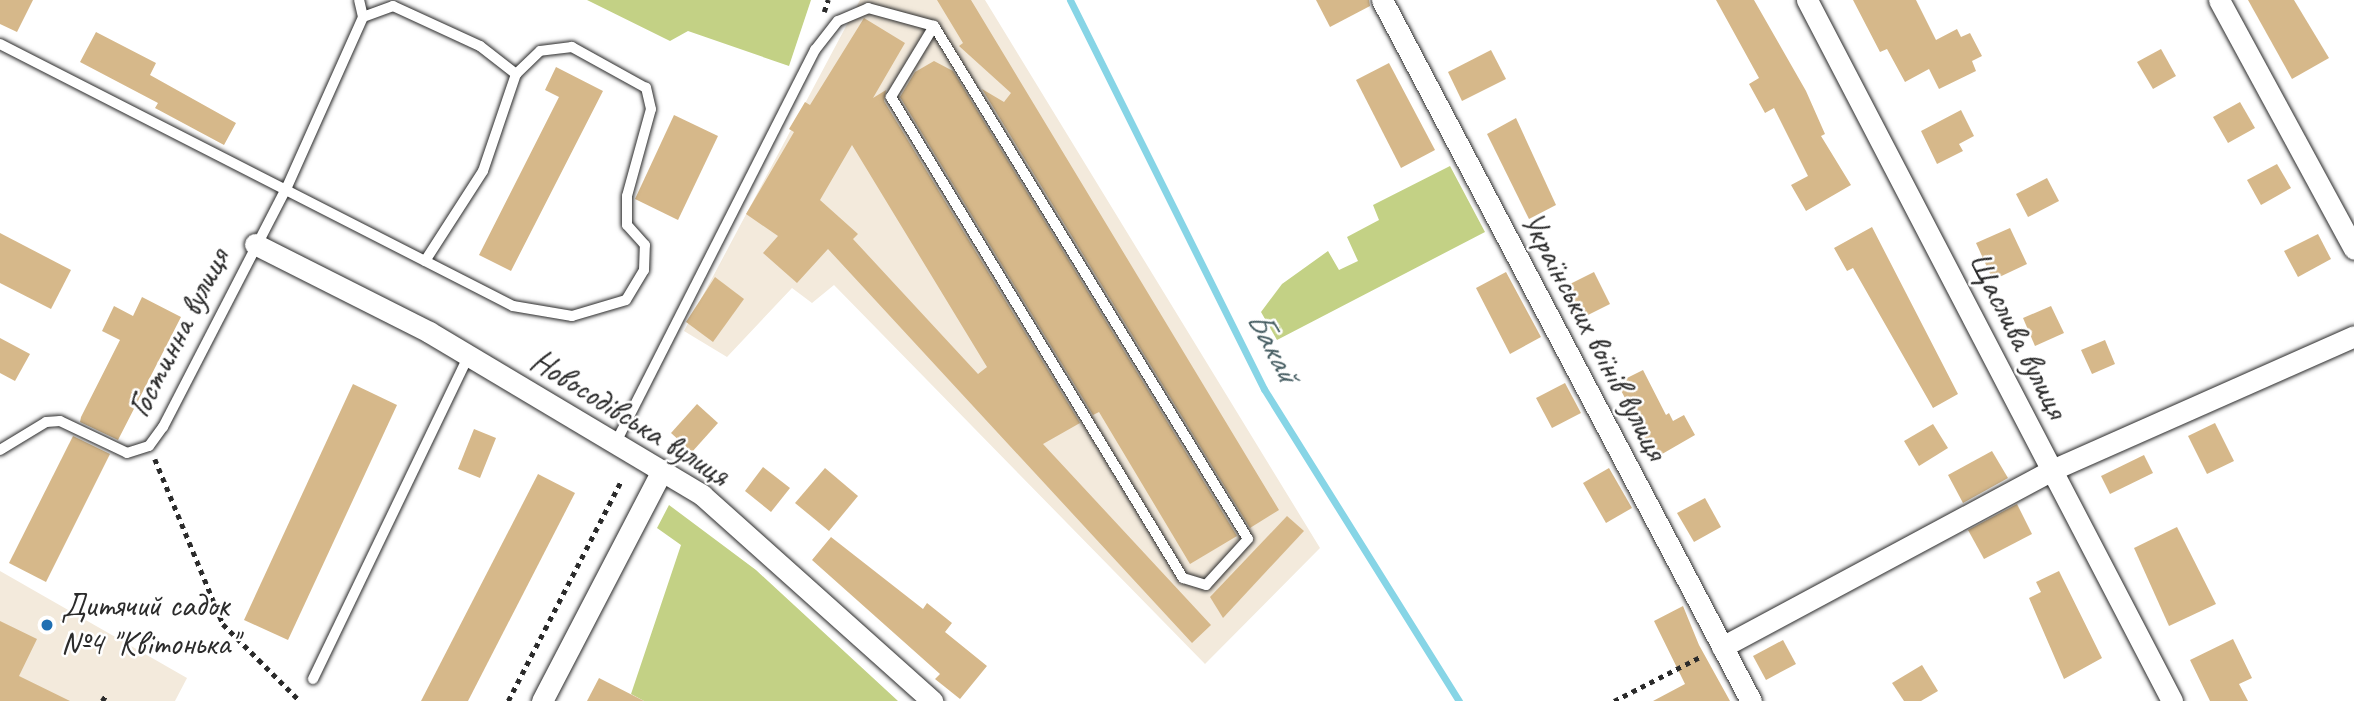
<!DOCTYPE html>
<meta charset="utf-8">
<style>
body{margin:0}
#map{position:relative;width:2354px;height:701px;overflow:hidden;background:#fff;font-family:Caveat,sans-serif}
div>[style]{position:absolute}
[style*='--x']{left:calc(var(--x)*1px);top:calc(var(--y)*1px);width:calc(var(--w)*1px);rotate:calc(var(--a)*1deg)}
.built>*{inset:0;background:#f3eadc}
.green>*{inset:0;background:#c3d185}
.stream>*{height:7px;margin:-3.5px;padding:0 3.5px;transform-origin:3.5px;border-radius:3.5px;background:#87d5e6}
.building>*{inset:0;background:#d6b88a}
.path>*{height:4.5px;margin-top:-2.25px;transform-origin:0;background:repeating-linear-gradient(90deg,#2b2b2b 0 5px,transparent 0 10px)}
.roads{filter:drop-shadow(0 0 2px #2b2b2b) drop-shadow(0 0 2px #2b2b2b)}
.service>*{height:10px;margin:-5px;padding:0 5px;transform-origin:5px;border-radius:5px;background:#fff}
.minor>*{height:21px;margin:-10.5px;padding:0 10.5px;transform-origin:10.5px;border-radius:10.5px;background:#fff}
.dots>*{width:19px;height:19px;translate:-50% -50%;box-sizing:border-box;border:4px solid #fff;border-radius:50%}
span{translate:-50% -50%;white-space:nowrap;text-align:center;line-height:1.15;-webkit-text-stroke:5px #fff;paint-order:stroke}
.street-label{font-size:33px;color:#2b2b2b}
.poi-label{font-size:33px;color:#2b2b2b}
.left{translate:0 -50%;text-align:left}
.water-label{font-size:35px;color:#475e63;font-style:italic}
</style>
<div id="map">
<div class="built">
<div style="clip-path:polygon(860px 0,985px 0,1320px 548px,1205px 664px,834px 285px,812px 303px,792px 288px,727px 357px,684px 331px)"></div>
<div style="clip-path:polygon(0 571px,187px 678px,175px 701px,0 701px)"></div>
</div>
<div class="green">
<div style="clip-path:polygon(587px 0,811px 0,789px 66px,688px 31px,670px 41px)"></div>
<div style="clip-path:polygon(1450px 166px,1485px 232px,1277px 340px,1261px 312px,1282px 284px,1328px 251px,1339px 270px,1358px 261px,1347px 237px,1379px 220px,1373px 205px)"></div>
<div style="clip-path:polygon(669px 505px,756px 570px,898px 701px,644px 701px,631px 694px,681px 545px,657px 528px)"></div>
</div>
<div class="stream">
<div style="--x:1070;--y:0;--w:435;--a:63.5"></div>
<div style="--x:1264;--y:389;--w:368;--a:58"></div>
</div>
<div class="building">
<div style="clip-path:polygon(0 0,33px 0,17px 32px,0 24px)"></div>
<div style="clip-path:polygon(937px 0,971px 0,1279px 510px,1250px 528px,982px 89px,1004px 102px,1011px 93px,959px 46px,963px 43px)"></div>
<div style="clip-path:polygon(1316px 0,1369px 0,1370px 6px,1330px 27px)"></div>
<div style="clip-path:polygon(1716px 0,1754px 0,1806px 91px,1825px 134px,1821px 136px,1851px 185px,1806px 211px,1791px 185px,1808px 176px,1774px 108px,1765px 113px,1749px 84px,1759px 78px)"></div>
<div style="clip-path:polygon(1853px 0,1916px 0,1936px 40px,1957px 29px,1961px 37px,1970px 33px,1982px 56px,1972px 61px,1976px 71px,1939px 89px,1929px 69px,1905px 82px,1887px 49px,1880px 52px)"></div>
<div style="clip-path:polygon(2248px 0,2294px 0,2329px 58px,2292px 79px)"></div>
<div style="clip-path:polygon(evenodd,864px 18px,905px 43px,873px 98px,886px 90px,884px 101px,1080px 423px,1043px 444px,1211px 625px,1192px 643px,828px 249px,797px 283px,763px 253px,778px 236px,746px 214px,794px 132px,789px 129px,805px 102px,810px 105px,864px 18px,852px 145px,987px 367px,978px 374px,853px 239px,858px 234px,820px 200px,852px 145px)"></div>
<div style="clip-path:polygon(96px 32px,156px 63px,150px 75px,236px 123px,224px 145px,155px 108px,158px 103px,80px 62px)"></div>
<div style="clip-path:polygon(2161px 49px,2176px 76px,2153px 89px,2137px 62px)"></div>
<div style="clip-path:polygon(1491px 50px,1506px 79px,1462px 101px,1448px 72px)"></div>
<div style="clip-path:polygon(934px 61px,953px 71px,1237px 536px,1190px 564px,1099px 412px,1093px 415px,900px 97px,915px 72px)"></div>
<div style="clip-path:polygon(1389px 63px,1435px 150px,1401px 168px,1356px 80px)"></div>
<div style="clip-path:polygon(556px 67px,603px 91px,511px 271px,479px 255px,559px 97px,545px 90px)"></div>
<div style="clip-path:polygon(2240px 102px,2255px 128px,2228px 143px,2213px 117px)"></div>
<div style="clip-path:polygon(1961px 110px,1974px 136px,1959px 144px,1963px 151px,1937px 164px,1921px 131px)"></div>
<div style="clip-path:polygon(674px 115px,718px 136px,678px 220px,635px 199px)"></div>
<div style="clip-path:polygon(1516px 118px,1556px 205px,1529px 219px,1487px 134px)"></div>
<div style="clip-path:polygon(2277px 164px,2291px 188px,2261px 205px,2247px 180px)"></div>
<div style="clip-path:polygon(2047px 178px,2059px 201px,2028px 217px,2016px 194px)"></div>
<div style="clip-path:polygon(1872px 227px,1958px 394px,1933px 408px,1853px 268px,1847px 271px,1834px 248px)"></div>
<div style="clip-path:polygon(2010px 228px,2027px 264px,1993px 280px,1976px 243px)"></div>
<div style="clip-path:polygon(0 233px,71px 270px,51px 309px,0 283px)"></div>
<div style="clip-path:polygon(2318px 234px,2331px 259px,2298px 277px,2284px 251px)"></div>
<div style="clip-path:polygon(1506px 272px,1541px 337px,1510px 354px,1476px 288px)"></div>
<div style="clip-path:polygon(1594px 272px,1610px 304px,1576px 321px,1560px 289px)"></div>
<div style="clip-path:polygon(715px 277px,744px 299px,713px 342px,686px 322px)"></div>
<div style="clip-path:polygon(142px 297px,181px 317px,118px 440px,80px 422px,81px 417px,120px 340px,102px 331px,114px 306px,133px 316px)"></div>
<div style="clip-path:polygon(2051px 306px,2064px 333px,2035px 346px,2023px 318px)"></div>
<div style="clip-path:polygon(0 338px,30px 354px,15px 381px,0 373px)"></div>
<div style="clip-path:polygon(2105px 340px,2115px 364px,2092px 374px,2081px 350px)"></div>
<div style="clip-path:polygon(1643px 370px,1666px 415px,1669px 413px,1673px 421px,1684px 415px,1695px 435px,1650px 461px,1634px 432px,1641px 428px,1617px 383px)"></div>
<div style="clip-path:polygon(1565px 383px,1581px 413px,1552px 428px,1536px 398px)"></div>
<div style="clip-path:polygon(353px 384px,397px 405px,288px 640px,244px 620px)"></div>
<div style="clip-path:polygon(697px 404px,718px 423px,692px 452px,671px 433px)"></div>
<div style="clip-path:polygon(2215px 423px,2234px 461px,2207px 474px,2188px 436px)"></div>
<div style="clip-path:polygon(1933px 424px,1948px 448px,1919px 466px,1904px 441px)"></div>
<div style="clip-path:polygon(474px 429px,496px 438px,480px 478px,458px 469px)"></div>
<div style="clip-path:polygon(73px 436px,110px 454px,46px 582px,9px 563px)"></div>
<div style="clip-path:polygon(1992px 451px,2008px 478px,1963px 503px,1948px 475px)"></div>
<div style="clip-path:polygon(2144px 455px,2153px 473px,2110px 494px,2101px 476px)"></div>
<div style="clip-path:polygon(763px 467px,790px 488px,771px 512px,745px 491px)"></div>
<div style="clip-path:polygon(825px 468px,858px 496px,829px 531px,795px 503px)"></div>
<div style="clip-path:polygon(1609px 468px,1632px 508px,1606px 523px,1583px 483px)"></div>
<div style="clip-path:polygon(538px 474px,575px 493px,468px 701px,421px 701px)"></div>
<div style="clip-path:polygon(1705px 498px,1721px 527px,1694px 542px,1677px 513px)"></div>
<div style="clip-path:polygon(2017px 504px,2032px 534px,1984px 559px,1968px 530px)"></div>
<div style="clip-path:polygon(1287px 516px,1304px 531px,1223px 618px,1210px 597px)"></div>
<div style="clip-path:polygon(2177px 527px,2216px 604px,2169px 626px,2134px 548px)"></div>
<div style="clip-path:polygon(831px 537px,923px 609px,927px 603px,952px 623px,945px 632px,987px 666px,960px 699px,935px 679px,940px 674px,812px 560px)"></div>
<div style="clip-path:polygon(2059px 571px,2102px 658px,2064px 679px,2029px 598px,2041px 592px,2036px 582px)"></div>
<div style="clip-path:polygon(1683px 606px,1699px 645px,1730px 701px,1653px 701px,1685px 684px,1654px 621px)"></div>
<div style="clip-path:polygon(0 621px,37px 639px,19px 676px,70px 701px,0 701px)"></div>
<div style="clip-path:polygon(2233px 639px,2252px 678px,2239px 684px,2248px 701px,2210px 701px,2190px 660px)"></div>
<div style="clip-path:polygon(1783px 640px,1796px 664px,1766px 680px,1753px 656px)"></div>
<div style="clip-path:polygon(1922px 665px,1938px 691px,1921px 701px,1904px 701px,1892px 683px)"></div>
<div style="clip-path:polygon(599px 678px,644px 701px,587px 701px)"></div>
</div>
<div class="path">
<div style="--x:824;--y:12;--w:13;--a:-72"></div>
<div style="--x:155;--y:459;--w:178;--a:67.6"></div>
<div style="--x:223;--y:624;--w:109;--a:45"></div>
<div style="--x:102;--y:701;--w:7;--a:-56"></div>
<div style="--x:508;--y:701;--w:247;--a:-62.8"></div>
<div style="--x:1614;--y:701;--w:99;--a:-27.1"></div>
</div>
<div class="roads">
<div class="service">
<div style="--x:363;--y:17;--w:32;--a:-20"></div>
<div style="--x:393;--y:6;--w:96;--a:24.7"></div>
<div style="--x:480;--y:46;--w:46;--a:37.9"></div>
<div style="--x:516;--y:74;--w:102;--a:108.8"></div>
<div style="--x:483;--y:171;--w:107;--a:122.8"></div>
<div style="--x:0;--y:44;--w:576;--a:27.05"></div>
<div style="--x:513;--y:306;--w:60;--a:9.6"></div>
<div style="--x:572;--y:316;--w:56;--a:-16.5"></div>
<div style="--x:626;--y:300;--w:35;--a:-59"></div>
<div style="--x:644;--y:270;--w:25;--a:-88"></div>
<div style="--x:645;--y:245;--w:27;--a:-132"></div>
<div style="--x:627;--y:225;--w:29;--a:-90"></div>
<div style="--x:627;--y:196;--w:90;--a:-74.6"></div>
<div style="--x:651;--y:109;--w:22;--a:-103"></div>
<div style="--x:646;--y:88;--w:85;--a:-151"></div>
<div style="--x:572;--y:47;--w:32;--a:173"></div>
<div style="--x:540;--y:51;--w:33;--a:136"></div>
<div style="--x:616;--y:442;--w:440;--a:-63.1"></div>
<div style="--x:815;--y:50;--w:37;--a:-52"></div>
<div style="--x:838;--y:21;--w:33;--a:-23"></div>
<div style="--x:868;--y:8;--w:68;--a:15.3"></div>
<div style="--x:934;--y:26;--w:601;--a:58.53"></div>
<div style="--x:1248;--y:539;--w:62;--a:132.4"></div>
<div style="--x:1206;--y:585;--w:24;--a:-163"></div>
<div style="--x:1183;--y:578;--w:563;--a:-121.26"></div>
<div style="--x:891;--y:97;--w:83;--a:-58.8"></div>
<div style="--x:0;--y:450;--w:54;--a:-31.3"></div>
<div style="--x:46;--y:422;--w:14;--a:-4"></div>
<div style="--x:60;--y:421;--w:74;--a:25.5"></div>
<div style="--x:127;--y:453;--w:23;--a:-18"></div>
<div style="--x:149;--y:446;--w:24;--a:-54"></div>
<div style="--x:163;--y:427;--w:270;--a:-62.7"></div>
<div style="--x:287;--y:187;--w:186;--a:-65.9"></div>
<div style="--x:363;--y:17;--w:17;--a:-103"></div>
<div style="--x:313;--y:679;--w:360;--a:-64.3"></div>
</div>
<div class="minor">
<div style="--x:1382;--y:0;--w:792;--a:62.24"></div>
<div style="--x:1807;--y:0;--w:790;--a:62.49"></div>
<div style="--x:2219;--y:0;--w:283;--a:61.5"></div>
<div style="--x:255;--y:244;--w:195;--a:26.8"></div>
<div style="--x:429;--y:332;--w:318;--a:30.8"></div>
<div style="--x:702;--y:495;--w:309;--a:41.8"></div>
<div style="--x:1722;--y:647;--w:374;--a:-28.2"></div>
<div style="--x:2052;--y:470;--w:330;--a:-23.9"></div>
<div style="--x:542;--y:701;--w:260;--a:-62.5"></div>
</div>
</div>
<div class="dots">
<div style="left:47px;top:625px;background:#1f6fb2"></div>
</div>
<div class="street-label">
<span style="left:179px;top:333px;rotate:-63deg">Гостинна вулиця</span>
<span style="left:1594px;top:336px;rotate:62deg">Українських воїнів вулиця</span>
<span style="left:2018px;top:336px;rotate:63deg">Щаслива вулиця</span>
<span style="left:630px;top:418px;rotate:32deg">Новосодівська вулиця</span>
</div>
<div class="poi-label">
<span class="left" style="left:61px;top:625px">Дитячий садок<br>№4 "Квітонька"</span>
</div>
<div class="water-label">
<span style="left:1273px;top:346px;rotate:62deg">Бакай</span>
</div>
</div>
